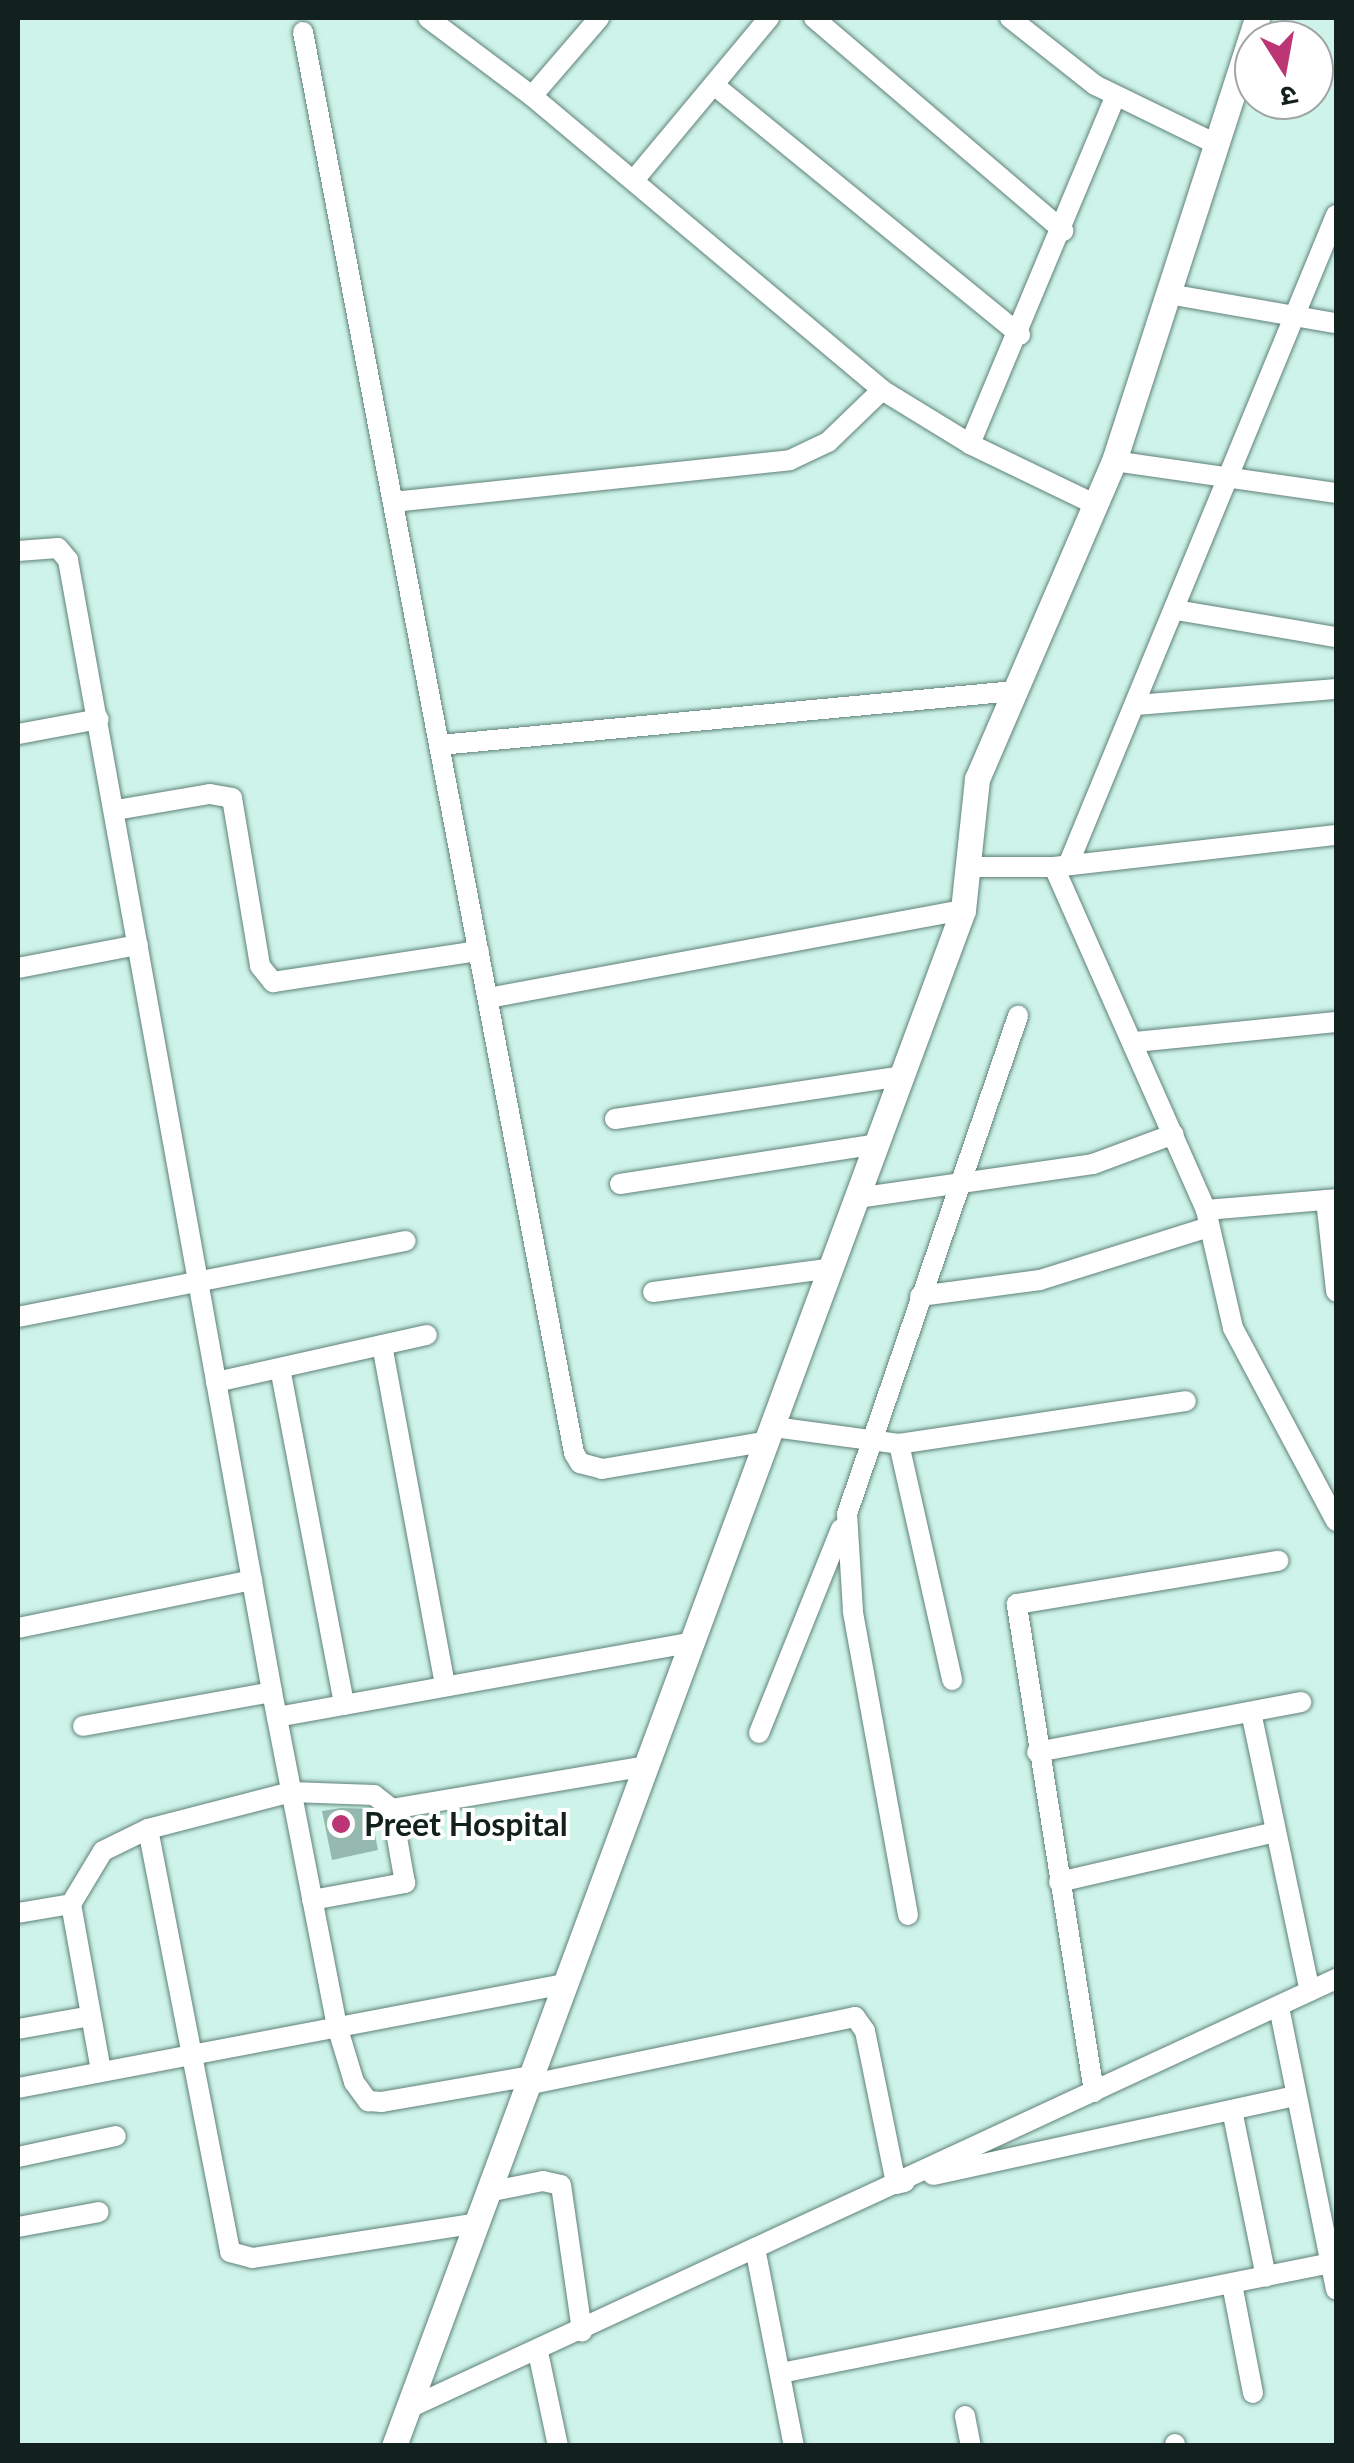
<!DOCTYPE html>
<meta charset="utf-8">
<style>
body{margin:0}
#map{position:relative;width:1354px;height:2463px;overflow:hidden;background:#cef3e9;font-family:Lato,"Noto Sans Devanagari",sans-serif}
div>[style]{position:absolute}
[style*='--x']{left:calc(var(--x)*1px);top:calc(var(--y)*1px);width:calc(var(--w)*1px);rotate:calc(var(--a)*1deg)}
.building>*{inset:0;background:#95b9af}
.roads{filter:drop-shadow(0 0 2px #5f8178) drop-shadow(0 0 2px #5f8178)}
.minor>*{height:20px;margin:-10px;padding:0 10px;transform-origin:10px;border-radius:10px;background:#fff}
.tertiary>*{height:25px;margin:-12.5px;padding:0 12.5px;transform-origin:12.5px;border-radius:12.5px;background:#fff}
.dots>*{width:28px;height:28px;translate:-50% -50%;box-sizing:border-box;border:5px solid #fff;border-radius:50%}
span{translate:-50% -50%;white-space:nowrap;text-align:center;line-height:1.15;-webkit-text-stroke:8px #fff;paint-order:stroke}
.poi-label{font-size:32px;color:#12211d;font-weight:700}
.left{translate:0 -50%;text-align:left}
.frame{position:absolute;inset:0;border:20px solid #12211d;pointer-events:none}
.north{position:absolute;left:1234px;top:20px;width:100px;height:100px;box-sizing:border-box;background:#fff;border:2px solid #a0a6a5;border-radius:50%;rotate:169deg;font-size:28px;font-weight:700;line-height:40px;text-align:center;color:#12211d}
.north::after{content:'';display:block;margin:auto;width:35px;height:45px;background:#bc3574;clip-path:polygon(50% 0,100% 100%,50% 72%,0 100%)}
</style>
<div id="map">
<div class="building">
<div style="clip-path:polygon(341px 1808px,370px 1809px,378px 1850px,332px 1860px,322px 1811px)"></div>
</div>
<div class="roads">
<div class="minor">
<div style="--x:428;--y:18;--w:130;--a:36.9"></div>
<div style="--x:532;--y:96;--w:457;--a:40"></div>
<div style="--x:882;--y:390;--w:103;--a:31.5"></div>
<div style="--x:970;--y:444;--w:140;--a:25.8"></div>
<div style="--x:814;--y:18;--w:328;--a:40.5"></div>
<div style="--x:1010;--y:18;--w:108;--a:38.2"></div>
<div style="--x:1095;--y:85;--w:135;--a:26"></div>
<div style="--x:303;--y:32;--w:1447;--a:79.2"></div>
<div style="--x:574;--y:1453;--w:12;--a:59"></div>
<div style="--x:580;--y:1463;--w:23;--a:15"></div>
<div style="--x:602;--y:1469;--w:169;--a:-9.5"></div>
<div style="--x:714;--y:85;--w:395;--a:39.2"></div>
<div style="--x:532;--y:96;--w:103;--a:-49.3"></div>
<div style="--x:634;--y:180;--w:211;--a:-50.2"></div>
<div style="--x:1169;--y:294;--w:169;--a:9.9"></div>
<div style="--x:970;--y:444;--w:376;--a:-67.3"></div>
<div style="--x:1114;--y:461;--w:224;--a:8.2"></div>
<div style="--x:393;--y:502;--w:399;--a:-6"></div>
<div style="--x:790;--y:460;--w:42;--a:-25.3"></div>
<div style="--x:828;--y:442;--w:75;--a:-43.9"></div>
<div style="--x:18;--y:551;--w:40;--a:-4.3"></div>
<div style="--x:58;--y:548;--w:16;--a:50"></div>
<div style="--x:68;--y:560;--w:1150;--a:79.78"></div>
<div style="--x:272;--y:1692;--w:340;--a:79"></div>
<div style="--x:337;--y:2026;--w:59;--a:73.1"></div>
<div style="--x:354;--y:2082;--w:24;--a:54"></div>
<div style="--x:368;--y:2101;--w:14;--a:4"></div>
<div style="--x:382;--y:2102;--w:151;--a:-9.9"></div>
<div style="--x:1176;--y:610;--w:162;--a:9.6"></div>
<div style="--x:1136;--y:705;--w:201;--a:-4.6"></div>
<div style="--x:18;--y:734;--w:82;--a:-10.5"></div>
<div style="--x:440;--y:745;--w:577;--a:-5.37"></div>
<div style="--x:116;--y:810;--w:95;--a:-9.7"></div>
<div style="--x:210;--y:794;--w:22;--a:10"></div>
<div style="--x:232;--y:798;--w:170;--a:80.5"></div>
<div style="--x:260;--y:966;--w:21;--a:51"></div>
<div style="--x:273;--y:982;--w:208;--a:-8.6"></div>
<div style="--x:1068;--y:865;--w:703;--a:-67.59"></div>
<div style="--x:968;--y:867;--w:86;--a:0"></div>
<div style="--x:1054;--y:867;--w:284;--a:-6.5"></div>
<div style="--x:1054;--y:867;--w:375;--a:66.1"></div>
<div style="--x:1206;--y:1210;--w:121;--a:77.1"></div>
<div style="--x:1233;--y:1328;--w:219;--a:61.9"></div>
<div style="--x:18;--y:968;--w:122;--a:-10.9"></div>
<div style="--x:488;--y:998;--w:483;--a:-10.5"></div>
<div style="--x:1135;--y:1042;--w:202;--a:-5.7"></div>
<div style="--x:615;--y:1119;--w:290;--a:-8.5"></div>
<div style="--x:620;--y:1184;--w:260;--a:-8.8"></div>
<div style="--x:857;--y:1198;--w:238;--a:-8.2"></div>
<div style="--x:1093;--y:1164;--w:86;--a:-20.3"></div>
<div style="--x:1326;--y:1200;--w:92;--a:83.7"></div>
<div style="--x:1206;--y:1210;--w:130;--a:-4.8"></div>
<div style="--x:653;--y:1292;--w:181;--a:-7.6"></div>
<div style="--x:920;--y:1296;--w:121;--a:-7.6"></div>
<div style="--x:1040;--y:1280;--w:177;--a:-17.4"></div>
<div style="--x:18;--y:1317;--w:395;--a:-11.1"></div>
<div style="--x:382;--y:1345;--w:347;--a:79.5"></div>
<div style="--x:280;--y:1368;--w:343;--a:79.2"></div>
<div style="--x:216;--y:1382;--w:216;--a:-12.6"></div>
<div style="--x:774;--y:1427;--w:126;--a:7.7"></div>
<div style="--x:899;--y:1444;--w:290;--a:-8.5"></div>
<div style="--x:899;--y:1444;--w:242;--a:77.3"></div>
<div style="--x:18;--y:1628;--w:239;--a:-11.6"></div>
<div style="--x:1251;--y:1712;--w:285;--a:78.1"></div>
<div style="--x:277;--y:1717;--w:423;--a:-10.2"></div>
<div style="--x:83;--y:1726;--w:192;--a:-10.2"></div>
<div style="--x:759;--y:1733;--w:220;--a:-68.1"></div>
<div style="--x:1037;--y:1752;--w:269;--a:-10.7"></div>
<div style="--x:148;--y:1829;--w:431;--a:79"></div>
<div style="--x:230;--y:2252;--w:23;--a:15"></div>
<div style="--x:252;--y:2258;--w:228;--a:-8.8"></div>
<div style="--x:1059;--y:1882;--w:219;--a:-13"></div>
<div style="--x:312;--y:1900;--w:95;--a:-10.4"></div>
<div style="--x:405;--y:1883;--w:75;--a:-100"></div>
<div style="--x:392;--y:1809;--w:258;--a:-9.6"></div>
<div style="--x:71;--y:1904;--w:62;--a:-58.9"></div>
<div style="--x:103;--y:1851;--w:50;--a:-26.1"></div>
<div style="--x:148;--y:1829;--w:148;--a:-14.5"></div>
<div style="--x:291;--y:1792;--w:83;--a:2.1"></div>
<div style="--x:374;--y:1795;--w:23;--a:38"></div>
<div style="--x:18;--y:1913;--w:54;--a:-9.6"></div>
<div style="--x:71;--y:1904;--w:169;--a:79.8"></div>
<div style="--x:908;--y:1915;--w:309;--a:-100.3"></div>
<div style="--x:853;--y:1611;--w:97;--a:-93.5"></div>
<div style="--x:847;--y:1514;--w:527;--a:-71.05"></div>
<div style="--x:1279;--y:2007;--w:288;--a:78.6"></div>
<div style="--x:18;--y:2029;--w:74;--a:-10.1"></div>
<div style="--x:527;--y:2085;--w:335;--a:-11.7"></div>
<div style="--x:855;--y:2017;--w:17;--a:54"></div>
<div style="--x:865;--y:2031;--w:156;--a:78.5"></div>
<div style="--x:896;--y:2184;--w:9;--a:-13"></div>
<div style="--x:18;--y:2088;--w:557;--a:-10.77"></div>
<div style="--x:1094;--y:2092;--w:494;--a:-99"></div>
<div style="--x:1017;--y:1604;--w:265;--a:-9.4"></div>
<div style="--x:1232;--y:2110;--w:170;--a:78.5"></div>
<div style="--x:18;--y:2157;--w:100;--a:-12.1"></div>
<div style="--x:933;--y:2175;--w:371;--a:-12.3"></div>
<div style="--x:488;--y:2192;--w:56;--a:-11.3"></div>
<div style="--x:543;--y:2181;--w:18;--a:13"></div>
<div style="--x:561;--y:2185;--w:148;--a:81.8"></div>
<div style="--x:18;--y:2227;--w:82;--a:-10.5"></div>
<div style="--x:755;--y:2248;--w:202;--a:78.9"></div>
<div style="--x:1232;--y:2284;--w:111;--a:79.1"></div>
<div style="--x:538;--y:2352;--w:96;--a:78"></div>
<div style="--x:781;--y:2373;--w:561;--a:-11.31"></div>
<div style="--x:407;--y:2409;--w:1024;--a:-24.84"></div>
<div style="--x:965;--y:2416;--w:31;--a:79"></div>
<div style="--x:1175;--y:2444;--w:2;--a:90"></div>
</div>
<div class="tertiary">
<div style="--x:394;--y:2446;--w:1638;--a:-69.67"></div>
<div style="--x:963;--y:910;--w:132;--a:-83.9"></div>
<div style="--x:977;--y:779;--w:346;--a:-66.7"></div>
<div style="--x:1114;--y:461;--w:466;--a:-72.1"></div>
</div>
</div>
<div class="dots">
<div style="left:341px;top:1824px;background:#bc3574"></div>
</div>
<div class="poi-label">
<span class="left" style="left:364px;top:1824px">Preet Hospital</span>
</div>
<div class="frame"></div>
<div class="north">उ</div>
</div>
